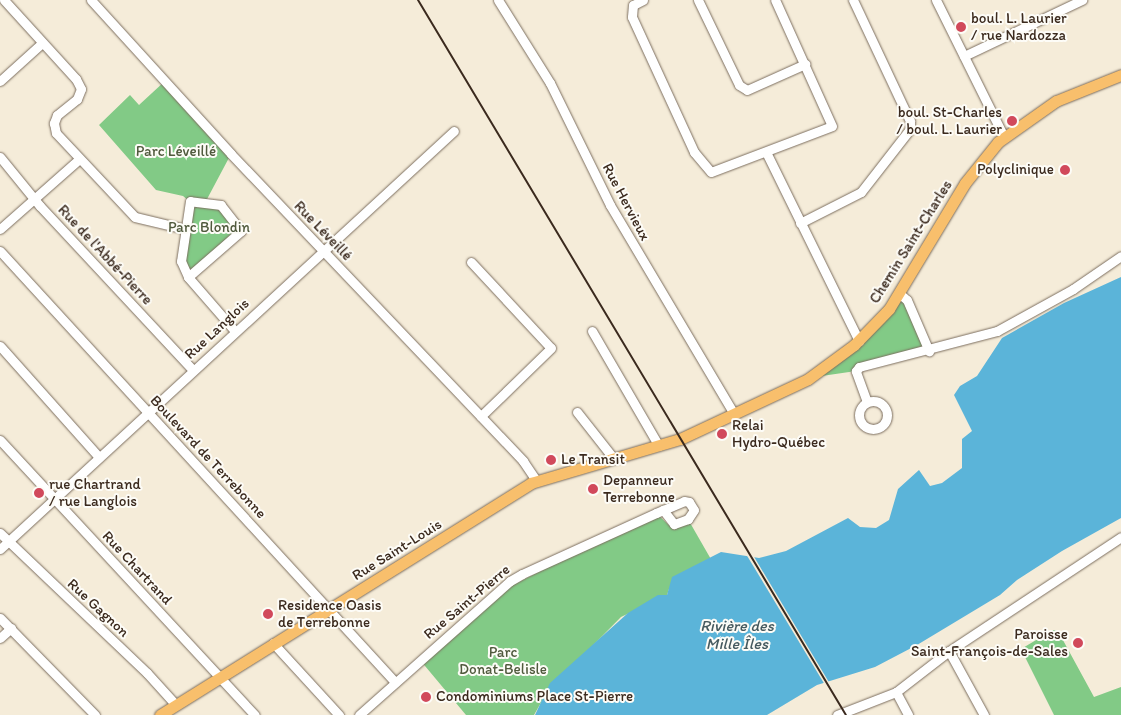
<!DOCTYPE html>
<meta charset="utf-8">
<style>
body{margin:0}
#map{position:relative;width:1121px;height:715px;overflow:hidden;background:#f5ecd9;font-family:Itim,sans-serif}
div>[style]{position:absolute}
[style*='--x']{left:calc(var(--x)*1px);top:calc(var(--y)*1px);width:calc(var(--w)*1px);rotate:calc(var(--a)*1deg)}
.green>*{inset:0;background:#82ca86}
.water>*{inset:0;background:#5bb4d9}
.pier>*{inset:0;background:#f5ecd9}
.roads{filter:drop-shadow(0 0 1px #7c6e5f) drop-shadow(0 0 1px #7c6e5f)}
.minor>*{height:9px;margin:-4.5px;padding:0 4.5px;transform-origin:4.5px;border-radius:4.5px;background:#fff}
.minor>.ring{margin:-4.5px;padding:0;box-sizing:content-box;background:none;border:9px solid #fff;border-radius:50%}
.major>*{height:11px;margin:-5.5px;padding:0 5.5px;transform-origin:5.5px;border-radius:5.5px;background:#f8bf6c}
.rail>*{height:2px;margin:-1px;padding:0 1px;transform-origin:1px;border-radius:1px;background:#3b2a1e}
.dots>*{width:14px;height:14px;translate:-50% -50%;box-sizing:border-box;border:2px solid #fdfcf7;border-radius:50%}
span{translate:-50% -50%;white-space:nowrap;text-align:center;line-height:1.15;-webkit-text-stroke:4px #fdfcf7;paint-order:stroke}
.poi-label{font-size:15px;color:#3b2a1e}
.left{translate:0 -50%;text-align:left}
.right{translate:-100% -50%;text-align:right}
.park-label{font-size:15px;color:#505a3d}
.street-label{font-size:15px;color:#3b2a1e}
.water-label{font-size:16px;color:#465a5f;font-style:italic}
</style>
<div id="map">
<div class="green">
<div style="clip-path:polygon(165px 81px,231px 154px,206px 201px,221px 205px,239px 226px,188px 277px,183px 268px,189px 201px,183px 196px,156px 190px,99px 125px,130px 95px,139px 105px)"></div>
<div style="clip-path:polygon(900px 294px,929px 351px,856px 371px,808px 378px,841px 356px)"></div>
<div style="clip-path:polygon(656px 513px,674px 530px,689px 521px,712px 561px,669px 589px,667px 595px,621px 617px,547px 692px,534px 715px,466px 715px,420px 660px,509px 587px)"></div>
<div style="clip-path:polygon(1053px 630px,1058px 631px,1094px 697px,1121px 687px,1121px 715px,1054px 715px,1021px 649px)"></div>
</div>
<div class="water">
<div style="clip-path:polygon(1121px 277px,1121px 518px,1062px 551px,1017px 580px,1000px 595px,917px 645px,875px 667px,817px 685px,767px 715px,535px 715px,550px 683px,628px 613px,658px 595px,667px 595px,672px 577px,721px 552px,759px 558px,786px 551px,848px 518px,860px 527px,876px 528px,889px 520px,898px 489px,919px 470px,930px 486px,942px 483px,962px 468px,962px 439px,972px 431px,954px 395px,960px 386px,977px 376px,1002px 338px,1064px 303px)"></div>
</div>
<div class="pier">
<div style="clip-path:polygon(746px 554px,753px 555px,830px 684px,825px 685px)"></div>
</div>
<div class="roads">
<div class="minor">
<div style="--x:4;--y:0;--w:107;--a:47.7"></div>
<div style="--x:76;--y:79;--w:11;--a:63"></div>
<div style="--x:81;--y:89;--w:11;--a:112"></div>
<div style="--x:77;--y:99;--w:26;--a:141"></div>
<div style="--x:57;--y:115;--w:9;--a:111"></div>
<div style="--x:54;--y:123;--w:10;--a:79"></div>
<div style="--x:56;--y:133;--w:115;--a:46.8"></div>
<div style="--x:135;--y:217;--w:51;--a:13.5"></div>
<div style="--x:91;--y:0;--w:208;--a:47.7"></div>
<div style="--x:231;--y:154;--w:424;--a:46.4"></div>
<div style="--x:523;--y:461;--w:23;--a:56"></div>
<div style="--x:498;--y:0;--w:98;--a:57.9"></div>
<div style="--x:550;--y:83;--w:136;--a:63.8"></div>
<div style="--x:610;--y:205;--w:243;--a:59.3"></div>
<div style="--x:643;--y:0;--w:11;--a:153"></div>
<div style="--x:633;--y:5;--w:12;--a:95"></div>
<div style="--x:632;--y:17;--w:149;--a:65.3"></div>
<div style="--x:694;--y:152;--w:26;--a:50"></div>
<div style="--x:711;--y:172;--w:129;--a:-20.8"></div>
<div style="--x:832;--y:126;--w:138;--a:-114.3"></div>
<div style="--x:698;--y:0;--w:94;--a:64.2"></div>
<div style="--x:739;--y:85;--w:9;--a:32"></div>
<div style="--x:747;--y:90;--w:64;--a:-24.1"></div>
<div style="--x:936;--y:0;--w:153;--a:63.6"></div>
<div style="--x:964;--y:56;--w:131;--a:-25.4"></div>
<div style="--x:0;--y:81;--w:57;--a:-42.1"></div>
<div style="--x:766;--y:152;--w:211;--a:63.8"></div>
<div style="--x:0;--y:157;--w:63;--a:50.8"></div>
<div style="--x:40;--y:206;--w:224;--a:47"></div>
<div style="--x:800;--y:223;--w:68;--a:-26.9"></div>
<div style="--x:861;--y:192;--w:80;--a:-52.1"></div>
<div style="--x:910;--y:129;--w:8;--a:-90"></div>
<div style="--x:910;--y:121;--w:134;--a:-115.2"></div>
<div style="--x:0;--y:229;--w:106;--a:-41.5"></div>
<div style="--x:0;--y:251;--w:585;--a:47.5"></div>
<div style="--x:471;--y:262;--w:117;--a:47.1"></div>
<div style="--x:551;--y:348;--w:98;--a:135.8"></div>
<div style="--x:188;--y:277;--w:70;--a:-41"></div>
<div style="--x:241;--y:231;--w:33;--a:-128"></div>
<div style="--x:221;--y:205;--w:31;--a:-173"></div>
<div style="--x:190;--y:201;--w:61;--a:98.5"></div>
<div style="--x:181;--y:261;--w:17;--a:66"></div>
<div style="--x:188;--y:277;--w:72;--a:49"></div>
<div style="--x:900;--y:294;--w:9;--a:41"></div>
<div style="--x:907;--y:300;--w:56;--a:66.7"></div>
<div style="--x:592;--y:331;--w:133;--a:59.8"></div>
<div style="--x:0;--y:346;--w:149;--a:48.3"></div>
<div class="ring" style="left:859px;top:401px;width:19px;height:19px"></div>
<div style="--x:867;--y:402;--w:33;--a:-110"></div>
<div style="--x:856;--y:371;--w:5;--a:-53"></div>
<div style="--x:859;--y:367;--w:143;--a:-14.6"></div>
<div style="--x:997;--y:331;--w:87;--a:-28.9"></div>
<div style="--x:1073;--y:289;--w:58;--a:-34.5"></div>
<div style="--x:577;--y:412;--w:60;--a:51.8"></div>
<div style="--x:0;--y:440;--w:375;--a:47.2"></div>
<div style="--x:0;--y:533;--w:203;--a:43.6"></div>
<div style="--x:147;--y:673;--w:43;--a:47.8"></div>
<div style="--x:0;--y:549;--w:617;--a:-42.64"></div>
<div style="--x:0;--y:618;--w:136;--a:45.6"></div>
<div style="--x:0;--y:638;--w:15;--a:-42"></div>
<div style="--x:273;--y:643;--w:98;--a:47.5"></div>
<div style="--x:949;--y:651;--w:73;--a:61.3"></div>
<div style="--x:896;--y:692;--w:26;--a:62"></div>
<div style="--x:359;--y:715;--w:202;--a:-41.6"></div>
<div style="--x:510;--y:581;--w:14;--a:-30"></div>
<div style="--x:522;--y:574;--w:147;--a:-24.5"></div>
<div style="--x:656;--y:513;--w:30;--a:-23"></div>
<div style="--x:684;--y:501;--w:5;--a:11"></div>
<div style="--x:689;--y:502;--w:9;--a:58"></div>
<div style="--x:694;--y:510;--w:11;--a:124"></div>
<div style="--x:688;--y:519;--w:15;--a:160"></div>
<div style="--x:674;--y:524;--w:18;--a:-128"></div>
<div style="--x:837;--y:715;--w:63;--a:-21.3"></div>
<div style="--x:896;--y:692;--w:67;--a:-37.7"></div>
<div style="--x:949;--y:651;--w:206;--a:-33.5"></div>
</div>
<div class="major">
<div style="--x:160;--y:715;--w:438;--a:-32"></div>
<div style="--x:531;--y:483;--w:155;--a:-16.5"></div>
<div style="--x:680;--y:439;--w:141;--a:-25.1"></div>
<div style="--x:808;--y:379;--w:57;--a:-36.5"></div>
<div style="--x:854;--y:345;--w:50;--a:-45.8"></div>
<div style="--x:889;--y:309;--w:147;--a:-58.9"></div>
<div style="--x:965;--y:183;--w:53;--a:-51.2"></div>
<div style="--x:998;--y:142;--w:71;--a:-35.3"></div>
<div style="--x:1056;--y:101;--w:70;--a:-21.8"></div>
</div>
</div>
<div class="rail">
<div style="--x:418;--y:0;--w:833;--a:59.1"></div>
</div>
<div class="dots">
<div style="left:961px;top:27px;background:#d1495b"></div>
<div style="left:1012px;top:121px;background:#d1495b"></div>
<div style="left:1065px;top:170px;background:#d1495b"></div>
<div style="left:722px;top:434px;background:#d1495b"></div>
<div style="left:551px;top:460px;background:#d1495b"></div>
<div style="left:593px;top:489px;background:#d1495b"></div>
<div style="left:39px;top:493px;background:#d1495b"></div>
<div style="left:268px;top:614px;background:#d1495b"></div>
<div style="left:1078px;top:643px;background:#d1495b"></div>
<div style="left:426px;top:697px;background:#d1495b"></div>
</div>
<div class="poi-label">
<span class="left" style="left:971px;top:27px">boul. L. Laurier<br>/ rue Nardozza</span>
<span class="right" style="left:1002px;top:121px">boul. St-Charles<br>/ boul. L. Laurier</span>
<span class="right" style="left:1054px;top:170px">Polyclinique</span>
<span class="left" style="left:732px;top:434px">Relai<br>Hydro-Québec</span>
<span class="left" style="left:561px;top:460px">Le Transit</span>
<span class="left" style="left:603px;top:489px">Depanneur<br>Terrebonne</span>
<span class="left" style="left:49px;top:493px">rue Chartrand<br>/ rue Langlois</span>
<span class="left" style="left:278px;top:614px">Residence Oasis<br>de Terrebonne</span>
<span class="right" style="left:1068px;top:643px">Paroisse<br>Saint-François-de-Sales</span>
<span class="left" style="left:436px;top:697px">Condominiums Place St-Pierre</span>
</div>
<div class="park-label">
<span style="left:176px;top:152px">Parc Léveillé</span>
<span style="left:209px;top:228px">Parc Blondin</span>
<span style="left:503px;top:661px">Parc<br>Donat-Belisle</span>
</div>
<div class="street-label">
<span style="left:626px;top:202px;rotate:62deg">Rue Hervieux</span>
<span style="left:323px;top:231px;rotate:46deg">Rue Léveillé</span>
<span style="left:911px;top:242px;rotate:-58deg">Chemin Saint-Charles</span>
<span style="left:105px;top:255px;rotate:47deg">Rue de l'Abbé-Pierre</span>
<span style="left:217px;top:329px;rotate:-43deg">Rue Langlois</span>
<span style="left:208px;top:457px;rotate:47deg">Boulevard de Terrebonne</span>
<span style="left:397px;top:550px;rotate:-32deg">Rue Saint-Louis</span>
<span style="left:137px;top:568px;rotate:47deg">Rue Chartrand</span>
<span style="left:467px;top:602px;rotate:-40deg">Rue Saint-Pierre</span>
<span style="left:98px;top:608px;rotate:43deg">Rue Gagnon</span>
</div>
<div class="water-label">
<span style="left:737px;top:635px">Rivière des<br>Mille Îles</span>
</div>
</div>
